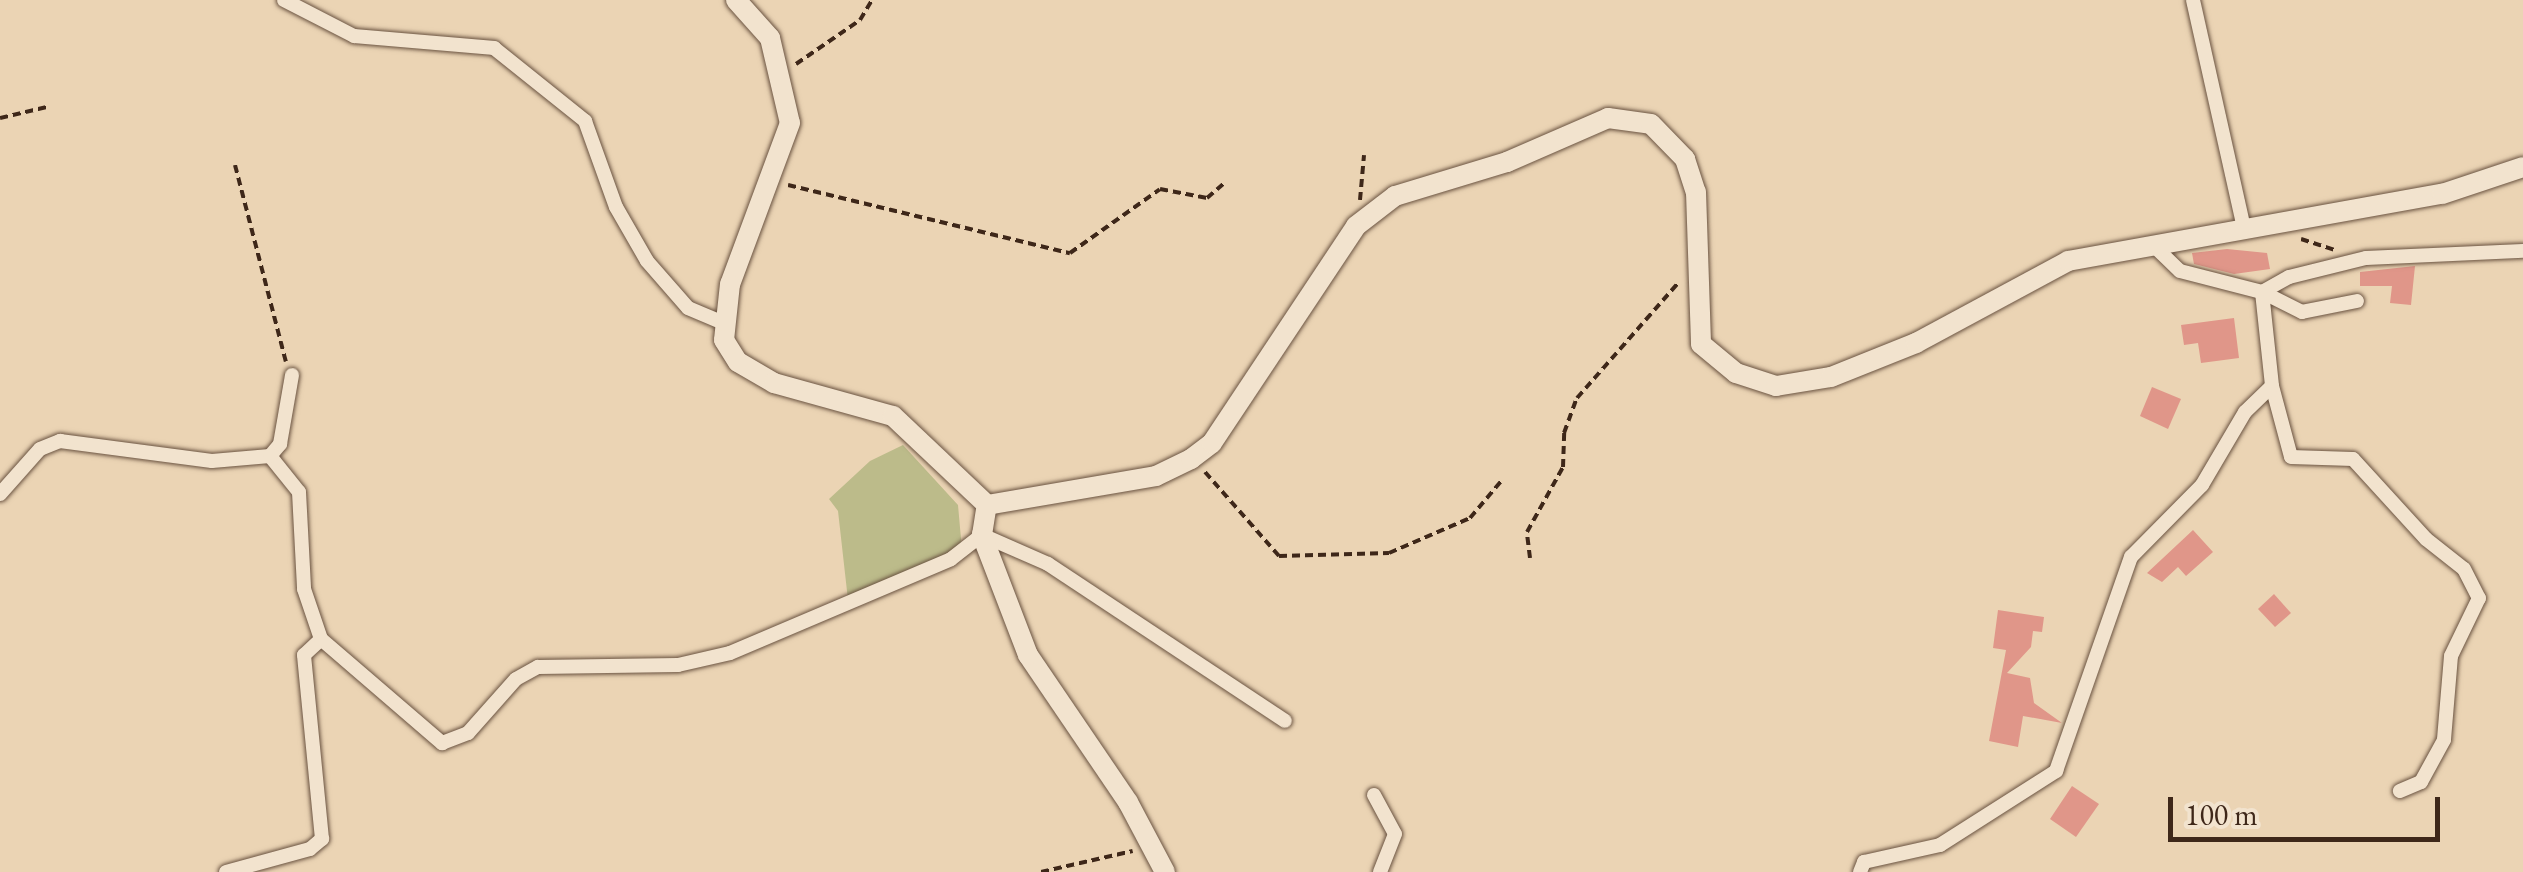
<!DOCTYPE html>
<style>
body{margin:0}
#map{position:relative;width:2523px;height:872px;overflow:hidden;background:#ebd4b4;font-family:"EB Garamond",serif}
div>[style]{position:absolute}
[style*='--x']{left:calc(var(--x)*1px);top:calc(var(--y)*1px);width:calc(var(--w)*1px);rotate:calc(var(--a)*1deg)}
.green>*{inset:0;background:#bcbb8a}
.building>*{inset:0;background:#e09689}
.path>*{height:4px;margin-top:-2px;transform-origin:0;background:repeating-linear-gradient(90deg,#3e2719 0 8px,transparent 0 13px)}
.roads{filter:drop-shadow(0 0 2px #695240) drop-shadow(0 0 2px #695240)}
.street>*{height:14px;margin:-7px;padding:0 7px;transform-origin:7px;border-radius:7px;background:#f2e3ce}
.secondary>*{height:20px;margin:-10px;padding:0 10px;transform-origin:10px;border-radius:10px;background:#f2e3ce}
span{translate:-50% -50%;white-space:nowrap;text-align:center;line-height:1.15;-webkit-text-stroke:8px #f2e3ce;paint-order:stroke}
.scale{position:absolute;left:2168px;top:797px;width:272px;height:45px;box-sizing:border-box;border:5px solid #3e2719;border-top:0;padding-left:12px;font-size:30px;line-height:35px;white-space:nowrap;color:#3e2719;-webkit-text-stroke:8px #f2e3ce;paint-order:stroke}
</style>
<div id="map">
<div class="green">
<div style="clip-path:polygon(903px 445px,958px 505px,962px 550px,848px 600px,838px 511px,829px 499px,870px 461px)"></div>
</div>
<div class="building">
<div style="clip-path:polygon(2227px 249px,2267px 253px,2270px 269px,2234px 274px,2194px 264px,2192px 253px)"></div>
<div style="clip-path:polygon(2415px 266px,2411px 305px,2390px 303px,2392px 286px,2360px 286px,2360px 272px)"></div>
<div style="clip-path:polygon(2234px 318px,2239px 358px,2201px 363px,2198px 343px,2184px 345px,2181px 325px)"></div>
<div style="clip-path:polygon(2152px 387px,2181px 399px,2168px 429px,2140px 416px)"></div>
<div style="clip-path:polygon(2193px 530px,2213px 552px,2186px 576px,2178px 567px,2162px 582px,2147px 573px)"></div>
<div style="clip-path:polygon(2274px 594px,2291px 613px,2275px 627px,2258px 609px)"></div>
<div style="clip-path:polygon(1998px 610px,2044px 617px,2042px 632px,2033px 631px,2031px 647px,2007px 673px,2030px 678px,2034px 703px,2062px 723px,2023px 716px,2018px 747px,1989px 741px,2006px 650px,1993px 648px)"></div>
<div style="clip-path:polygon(2072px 786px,2099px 804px,2076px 837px,2050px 819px)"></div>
</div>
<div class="path">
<div style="--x:796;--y:64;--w:78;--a:-34.5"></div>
<div style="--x:860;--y:20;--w:23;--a:-59"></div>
<div style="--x:0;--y:118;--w:48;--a:-13.2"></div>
<div style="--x:235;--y:165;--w:203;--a:75.5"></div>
<div style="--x:788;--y:185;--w:290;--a:13.6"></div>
<div style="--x:1070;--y:253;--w:110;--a:-35.4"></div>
<div style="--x:1160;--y:189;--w:48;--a:10.8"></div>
<div style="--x:1207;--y:198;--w:23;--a:-41"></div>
<div style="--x:1360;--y:200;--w:45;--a:-84.9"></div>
<div style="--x:2301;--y:239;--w:36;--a:18"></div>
<div style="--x:1205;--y:472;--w:112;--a:48.6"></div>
<div style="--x:1279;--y:556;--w:110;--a:-1.6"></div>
<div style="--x:1389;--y:553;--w:88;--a:-23.4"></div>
<div style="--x:1470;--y:518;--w:51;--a:-49.8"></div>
<div style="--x:1530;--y:558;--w:26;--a:-97"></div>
<div style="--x:1527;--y:532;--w:74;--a:-61"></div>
<div style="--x:1563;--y:467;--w:34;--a:-88"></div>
<div style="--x:1564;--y:433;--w:37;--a:-70"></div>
<div style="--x:1577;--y:398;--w:154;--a:-48.7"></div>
<div style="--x:1041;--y:872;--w:94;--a:-12.9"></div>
</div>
<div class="roads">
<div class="street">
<div style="--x:284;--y:0;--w:79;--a:27.2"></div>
<div style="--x:354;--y:36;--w:141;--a:4.9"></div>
<div style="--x:494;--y:48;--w:117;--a:38.7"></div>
<div style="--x:585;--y:121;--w:91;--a:70.2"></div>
<div style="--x:616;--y:207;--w:62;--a:60.1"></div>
<div style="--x:647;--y:261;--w:62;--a:48.9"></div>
<div style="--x:688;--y:308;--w:36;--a:23"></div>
<div style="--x:2193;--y:0;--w:234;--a:77.4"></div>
<div style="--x:2153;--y:245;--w:37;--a:44"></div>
<div style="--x:2180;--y:271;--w:85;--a:14.4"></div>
<div style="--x:2262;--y:292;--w:31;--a:-29"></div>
<div style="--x:2289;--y:277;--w:79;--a:-13.9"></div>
<div style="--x:2366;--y:258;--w:157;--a:-2.6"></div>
<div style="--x:2357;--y:301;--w:56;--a:168.7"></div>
<div style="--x:2302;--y:312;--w:45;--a:-153.4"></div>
<div style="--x:2262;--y:292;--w:95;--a:83.9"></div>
<div style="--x:2272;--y:386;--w:73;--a:75"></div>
<div style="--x:2291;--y:457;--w:62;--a:1.8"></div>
<div style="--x:2353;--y:459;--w:108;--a:47.6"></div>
<div style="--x:2426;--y:539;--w:48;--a:38.3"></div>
<div style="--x:2464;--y:569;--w:33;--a:63"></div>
<div style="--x:2479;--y:598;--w:64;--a:115.8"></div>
<div style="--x:2451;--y:656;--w:84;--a:94.8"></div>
<div style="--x:2444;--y:740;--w:48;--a:118.7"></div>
<div style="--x:2421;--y:782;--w:23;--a:157"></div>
<div style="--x:270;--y:456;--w:46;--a:51.1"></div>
<div style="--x:299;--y:492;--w:97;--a:87"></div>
<div style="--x:304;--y:589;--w:53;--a:71.2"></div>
<div style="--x:0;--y:494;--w:60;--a:-48.4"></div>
<div style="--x:40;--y:449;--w:22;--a:-22"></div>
<div style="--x:60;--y:441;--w:153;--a:7.5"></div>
<div style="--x:212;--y:461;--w:58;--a:-4.9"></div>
<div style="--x:270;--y:456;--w:16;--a:-50"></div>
<div style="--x:280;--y:444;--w:70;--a:-80.1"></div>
<div style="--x:1374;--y:795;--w:44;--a:61.7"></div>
<div style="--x:1395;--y:834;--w:41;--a:111.5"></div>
<div style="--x:226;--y:872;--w:87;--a:-15.3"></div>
<div style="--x:310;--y:849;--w:16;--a:-40"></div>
<div style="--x:322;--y:839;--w:185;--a:-95.6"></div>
<div style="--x:304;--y:655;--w:23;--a:-43"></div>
<div style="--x:321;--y:639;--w:160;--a:40.7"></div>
<div style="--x:442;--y:743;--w:28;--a:-21"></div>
<div style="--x:468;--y:733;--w:72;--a:-48.4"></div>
<div style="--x:516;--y:679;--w:25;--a:-29"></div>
<div style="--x:538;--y:667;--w:140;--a:-0.8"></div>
<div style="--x:678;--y:665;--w:53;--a:-13"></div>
<div style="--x:730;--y:653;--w:240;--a:-23"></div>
<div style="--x:951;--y:559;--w:39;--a:-38"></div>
<div style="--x:982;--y:535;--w:72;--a:23.7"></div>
<div style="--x:1048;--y:564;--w:284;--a:33.5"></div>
<div style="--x:1860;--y:872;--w:11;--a:-68"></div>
<div style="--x:1864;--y:862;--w:78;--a:-12.6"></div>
<div style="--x:1940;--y:845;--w:138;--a:-32.5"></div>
<div style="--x:2056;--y:771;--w:227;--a:-70.7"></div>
<div style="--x:2131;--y:557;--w:101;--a:-45.4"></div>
<div style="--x:2202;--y:485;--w:85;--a:-59.5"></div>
<div style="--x:2245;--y:412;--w:37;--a:-44"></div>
</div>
<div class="secondary">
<div style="--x:736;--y:0;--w:51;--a:48.2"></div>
<div style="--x:770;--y:38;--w:87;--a:76.8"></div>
<div style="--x:790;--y:123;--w:172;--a:110.4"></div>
<div style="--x:730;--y:284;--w:56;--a:96.1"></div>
<div style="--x:724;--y:340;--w:26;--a:58"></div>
<div style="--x:738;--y:362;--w:42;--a:30.3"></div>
<div style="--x:774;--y:383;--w:123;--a:15.5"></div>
<div style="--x:893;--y:416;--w:129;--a:43.4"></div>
<div style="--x:1165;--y:872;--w:79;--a:-117.9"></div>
<div style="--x:1128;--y:802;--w:178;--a:-124.2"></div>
<div style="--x:1028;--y:655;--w:129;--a:-111"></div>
<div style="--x:982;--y:535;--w:30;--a:-81"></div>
<div style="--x:987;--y:505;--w:171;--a:-9.7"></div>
<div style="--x:1156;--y:476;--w:39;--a:-26"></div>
<div style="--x:1191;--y:459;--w:26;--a:-37"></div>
<div style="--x:1212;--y:443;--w:260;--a:-56.4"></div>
<div style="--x:1356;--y:226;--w:49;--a:-37.6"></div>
<div style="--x:1395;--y:196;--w:117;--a:-16.9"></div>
<div style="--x:1507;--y:162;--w:110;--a:-23.5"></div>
<div style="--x:1608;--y:118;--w:43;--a:7.9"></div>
<div style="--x:1651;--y:124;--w:49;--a:45.8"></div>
<div style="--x:1685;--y:159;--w:35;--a:72"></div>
<div style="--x:1696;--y:192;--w:152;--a:88.1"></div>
<div style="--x:1701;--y:344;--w:45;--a:39.6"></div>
<div style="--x:1736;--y:373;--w:42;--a:18"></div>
<div style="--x:1776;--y:386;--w:56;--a:-9.3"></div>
<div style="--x:1831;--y:377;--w:92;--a:-21.8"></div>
<div style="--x:1916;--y:343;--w:173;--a:-28.3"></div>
<div style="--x:2068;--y:261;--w:380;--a:-10.2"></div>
<div style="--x:2442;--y:194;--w:85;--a:-18.4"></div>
</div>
</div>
<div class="scale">100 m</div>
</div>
